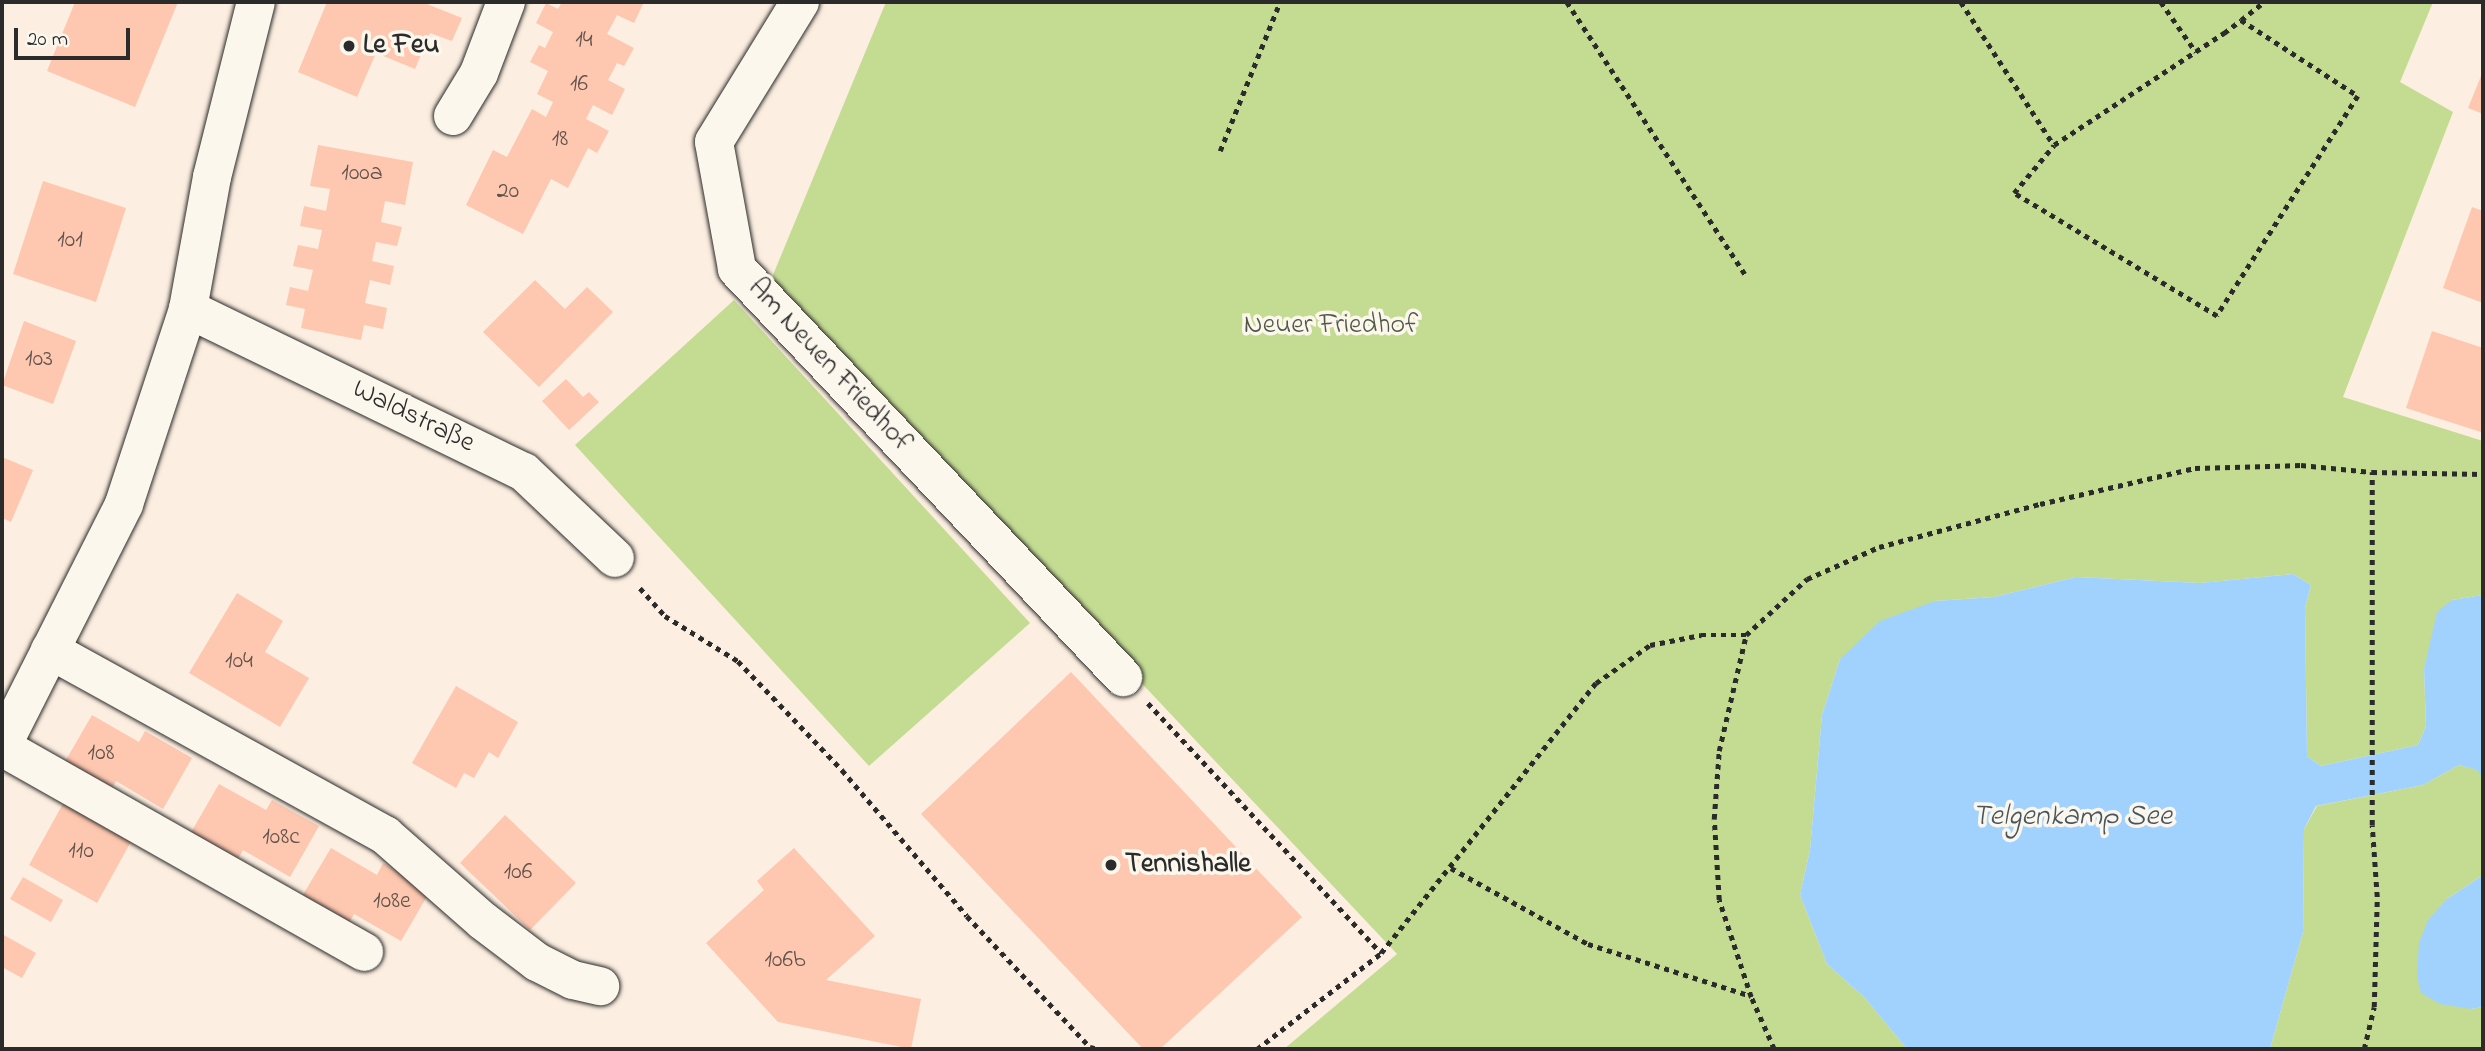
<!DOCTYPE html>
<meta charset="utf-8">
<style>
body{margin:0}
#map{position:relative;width:2485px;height:1051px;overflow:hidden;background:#fceee0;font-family:"Indie Flower",sans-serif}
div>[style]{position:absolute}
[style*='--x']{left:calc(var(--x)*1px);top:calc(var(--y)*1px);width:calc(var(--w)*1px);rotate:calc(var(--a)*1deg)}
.green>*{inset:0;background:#c4dc92}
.water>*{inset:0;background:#a1d2fe}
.building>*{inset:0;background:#fec8b0}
.path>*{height:4.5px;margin-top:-2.25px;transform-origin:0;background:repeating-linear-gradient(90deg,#2b2b2b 0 5px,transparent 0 10px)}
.roads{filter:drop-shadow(0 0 2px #2b2b2b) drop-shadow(0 0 2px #2b2b2b)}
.minor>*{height:38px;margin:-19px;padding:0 19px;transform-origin:19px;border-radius:19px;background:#fbf7ec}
.dots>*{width:19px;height:19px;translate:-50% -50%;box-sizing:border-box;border:4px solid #fbf7ec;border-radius:50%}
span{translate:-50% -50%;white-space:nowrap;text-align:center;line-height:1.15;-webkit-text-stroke:7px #fbf7ec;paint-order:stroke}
.number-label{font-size:24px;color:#60524c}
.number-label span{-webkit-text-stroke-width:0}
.poi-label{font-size:28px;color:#2b2b2b;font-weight:700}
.left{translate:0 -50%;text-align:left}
.park-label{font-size:28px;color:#515745}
.street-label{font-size:28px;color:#2b2b2b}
.water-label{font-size:30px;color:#485560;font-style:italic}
.frame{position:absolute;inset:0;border:4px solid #2b2b2b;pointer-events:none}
.scale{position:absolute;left:14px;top:28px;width:116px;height:32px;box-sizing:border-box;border:4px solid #2b2b2b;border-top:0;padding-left:9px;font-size:21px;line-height:24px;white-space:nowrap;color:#2b2b2b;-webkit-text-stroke:5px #fbf7ec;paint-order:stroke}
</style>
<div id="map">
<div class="green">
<div style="clip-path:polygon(886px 2px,2433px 2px,2400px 82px,2453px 112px,2343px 397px,2483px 441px,2483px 595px,2452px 600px,2424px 669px,2426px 726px,2418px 745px,2321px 766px,2307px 756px,2305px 608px,2311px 585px,2293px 574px,2200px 583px,2076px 577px,1994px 597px,1935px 601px,1840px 659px,1822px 715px,1810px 850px,1800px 895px,1827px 964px,1865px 998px,1907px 1049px,1284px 1049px,1397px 954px,768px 287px)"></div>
<div style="clip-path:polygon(734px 300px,1030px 623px,869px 766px,575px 445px)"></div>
<div style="clip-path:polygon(2459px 765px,2478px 770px,2483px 778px,2483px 875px,2447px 899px,2471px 1009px,2483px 1007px,2483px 1049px,2270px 1049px,2303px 932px,2304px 829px,2317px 806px,2423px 785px)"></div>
</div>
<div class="water">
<div style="clip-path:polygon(2293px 574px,2311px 585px,2305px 608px,2307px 756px,2321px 766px,2418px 745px,2426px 726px,2424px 669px,2437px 612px,2452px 600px,2483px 595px,2483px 778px,2477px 770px,2459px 765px,2423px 785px,2316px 806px,2304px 829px,2303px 932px,2270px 1049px,1907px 1049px,1865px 998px,1827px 964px,1800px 895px,1810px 850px,1822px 715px,1840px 659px,1880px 621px,1935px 601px,1994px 597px,2076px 577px,2200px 583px)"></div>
<div style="clip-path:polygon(2483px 875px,2483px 1007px,2471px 1009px,2440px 1004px,2421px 993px,2417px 976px,2419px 943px,2428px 920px,2447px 899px)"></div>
</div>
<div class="building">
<div style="clip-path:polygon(75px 2px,178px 2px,135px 107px,47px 71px)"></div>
<div style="clip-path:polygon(327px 2px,422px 2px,462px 18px,452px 41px,430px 33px,415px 69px,376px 53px,357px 97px,298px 72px)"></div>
<div style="clip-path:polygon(562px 2px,644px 2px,634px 23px,617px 15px,607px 34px,634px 48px,624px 66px,617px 63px,608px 80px,625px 89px,612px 115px,593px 105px,586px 119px,609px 131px,597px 153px,588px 148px,568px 188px,551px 179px,523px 234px,466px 205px,493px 150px,507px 157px,532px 109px,546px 117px,553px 102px,537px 94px,548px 71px,530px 62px,539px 45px,545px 48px,553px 32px,536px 23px,546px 3px,558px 9px)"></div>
<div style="clip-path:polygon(2483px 71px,2483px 114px,2468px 108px)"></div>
<div style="clip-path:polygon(318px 145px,413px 162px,405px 205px,385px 201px,381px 222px,402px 227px,397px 246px,376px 242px,372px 261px,394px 266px,390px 285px,370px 280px,365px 303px,387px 308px,383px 329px,364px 325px,361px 340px,301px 328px,305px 309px,286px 305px,290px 287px,308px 291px,313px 270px,293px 266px,298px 245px,318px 249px,322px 230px,300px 226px,304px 206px,326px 211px,330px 189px,310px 186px)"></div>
<div style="clip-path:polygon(43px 181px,126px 208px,96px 302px,13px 274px)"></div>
<div style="clip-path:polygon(2472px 207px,2483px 211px,2483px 303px,2443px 288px)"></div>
<div style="clip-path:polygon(535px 280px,565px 309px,587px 287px,613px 312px,539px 387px,483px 332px)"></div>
<div style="clip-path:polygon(24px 321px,76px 341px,53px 404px,2px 385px)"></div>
<div style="clip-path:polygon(2432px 331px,2483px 348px,2481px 432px,2406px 408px)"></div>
<div style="clip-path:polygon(566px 379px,583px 397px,589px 392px,599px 402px,569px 430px,542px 401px)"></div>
<div style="clip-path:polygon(2px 457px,33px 470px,11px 522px,2px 518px)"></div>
<div style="clip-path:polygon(237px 593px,283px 621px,265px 652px,309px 678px,280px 727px,189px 673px)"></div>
<div style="clip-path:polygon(1071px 672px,1302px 917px,1160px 1049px,1143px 1049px,921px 814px)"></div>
<div style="clip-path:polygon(456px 686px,518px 722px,498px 758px,489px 752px,474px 778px,464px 773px,456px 788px,412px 763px)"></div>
<div style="clip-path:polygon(92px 715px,139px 742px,145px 731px,192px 758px,163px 809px,116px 781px,110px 792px,63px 765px)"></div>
<div style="clip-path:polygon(219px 784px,266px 810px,272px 800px,319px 826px,290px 877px,243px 850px,237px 861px,190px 834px)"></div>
<div style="clip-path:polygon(65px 800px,133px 838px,97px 903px,29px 865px)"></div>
<div style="clip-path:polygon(505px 815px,576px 883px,530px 930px,460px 863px)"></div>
<div style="clip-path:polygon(331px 848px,377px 875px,383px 863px,430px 891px,401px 941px,354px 914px,348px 925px,301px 898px)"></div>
<div style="clip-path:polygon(794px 848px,875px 936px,826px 980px,921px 999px,911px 1049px,778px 1022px,706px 943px,764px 890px,757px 881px)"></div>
<div style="clip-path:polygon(23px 877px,63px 900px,51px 922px,10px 899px)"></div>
<div style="clip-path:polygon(2px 934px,36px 953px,22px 978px,2px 967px)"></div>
</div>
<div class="path">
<div style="--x:1567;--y:2;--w:325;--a:56.8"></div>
<div style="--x:1961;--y:2;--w:171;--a:57"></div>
<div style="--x:2161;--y:2;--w:61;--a:55"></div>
<div style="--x:2241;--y:20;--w:140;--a:33"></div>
<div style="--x:2358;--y:96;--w:261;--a:122.7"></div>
<div style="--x:2217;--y:316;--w:237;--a:-148.8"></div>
<div style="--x:2014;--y:193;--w:62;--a:-50.2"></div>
<div style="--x:2054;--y:145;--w:204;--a:-33.4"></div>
<div style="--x:2224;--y:33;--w:21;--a:-37"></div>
<div style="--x:2241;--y:20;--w:29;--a:-38"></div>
<div style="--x:1220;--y:151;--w:161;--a:-68.1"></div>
<div style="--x:640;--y:588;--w:38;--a:48"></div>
<div style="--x:665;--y:616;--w:86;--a:31.7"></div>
<div style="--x:738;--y:661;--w:151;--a:46.3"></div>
<div style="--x:842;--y:770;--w:192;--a:49.4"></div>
<div style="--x:967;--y:916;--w:180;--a:46.8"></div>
<div style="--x:1090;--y:1047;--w:8;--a:14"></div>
<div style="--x:1148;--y:703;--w:342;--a:47"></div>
<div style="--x:1451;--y:868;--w:157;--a:29"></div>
<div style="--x:1588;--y:944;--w:171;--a:17.7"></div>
<div style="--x:1257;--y:1049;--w:157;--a:-37.7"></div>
<div style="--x:1381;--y:953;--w:345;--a:-51.5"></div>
<div style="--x:1596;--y:683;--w:66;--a:-35.1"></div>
<div style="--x:1650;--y:645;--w:52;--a:-11.1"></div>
<div style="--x:1701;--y:635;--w:45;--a:0"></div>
<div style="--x:1774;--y:1049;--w:57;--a:-113.9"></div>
<div style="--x:1751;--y:997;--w:102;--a:-108.3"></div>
<div style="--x:1719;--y:900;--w:81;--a:-93.5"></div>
<div style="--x:1714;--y:819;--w:68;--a:-85.8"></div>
<div style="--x:1719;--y:751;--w:119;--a:-76.9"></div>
<div style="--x:1746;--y:635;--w:83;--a:-42.6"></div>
<div style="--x:1807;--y:579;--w:79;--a:-24"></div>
<div style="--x:1879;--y:547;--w:167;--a:-15"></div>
<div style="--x:2040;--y:504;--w:159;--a:-13.1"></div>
<div style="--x:2195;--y:468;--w:106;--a:-1.6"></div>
<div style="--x:2301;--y:465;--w:71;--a:5.6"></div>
<div style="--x:2372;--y:472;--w:111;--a:1"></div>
<div style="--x:2364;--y:1049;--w:43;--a:-76.6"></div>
<div style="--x:2374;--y:1007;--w:110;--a:-88.4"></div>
<div style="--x:2377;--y:897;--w:72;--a:-94"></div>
<div style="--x:2372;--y:825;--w:353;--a:-90"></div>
</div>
<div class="roads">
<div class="minor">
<div style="--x:800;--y:2;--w:164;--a:121.6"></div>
<div style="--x:714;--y:142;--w:129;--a:79.7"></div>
<div style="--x:737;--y:269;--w:562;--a:46.59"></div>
<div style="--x:453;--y:116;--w:50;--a:-58.8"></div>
<div style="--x:479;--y:73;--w:76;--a:-69.2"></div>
<div style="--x:188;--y:309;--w:373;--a:25.9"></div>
<div style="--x:524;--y:472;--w:125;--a:43.4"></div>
<div style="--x:50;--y:650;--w:383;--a:28.9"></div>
<div style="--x:385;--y:835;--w:130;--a:41.3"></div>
<div style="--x:483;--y:921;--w:68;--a:37.2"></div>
<div style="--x:537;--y:962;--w:40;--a:26.6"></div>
<div style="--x:573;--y:980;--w:28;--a:13"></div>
<div style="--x:2;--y:746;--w:271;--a:-63.2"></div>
<div style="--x:124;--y:504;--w:205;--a:-71.8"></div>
<div style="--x:188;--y:309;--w:134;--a:-79.7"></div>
<div style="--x:212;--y:177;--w:180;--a:-75.9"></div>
<div style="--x:2;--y:747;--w:416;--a:29.5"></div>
</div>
</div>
<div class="dots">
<div style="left:349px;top:46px;background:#2b2b2b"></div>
<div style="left:1111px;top:865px;background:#2b2b2b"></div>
</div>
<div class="number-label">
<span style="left:584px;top:41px">14</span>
<span style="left:579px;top:85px">16</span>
<span style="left:560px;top:140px">18</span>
<span style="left:362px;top:174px">100a</span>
<span style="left:508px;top:192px">20</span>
<span style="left:70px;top:241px">101</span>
<span style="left:39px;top:360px">103</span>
<span style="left:239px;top:662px">104</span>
<span style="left:101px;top:754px">108</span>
<span style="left:281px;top:838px">108c</span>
<span style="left:81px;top:852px">110</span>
<span style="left:518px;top:873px">106</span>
<span style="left:392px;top:902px">108e</span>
<span style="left:785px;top:961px">106b</span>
</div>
<div class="poi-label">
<span class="left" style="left:363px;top:46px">Le Feu</span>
<span class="left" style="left:1125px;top:865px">Tennishalle</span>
</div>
<div class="park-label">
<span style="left:1331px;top:326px">Neuer Friedhof</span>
</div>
<div class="street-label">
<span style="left:829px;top:366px;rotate:47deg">Am Neuen Friedhof</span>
<span style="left:413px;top:417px;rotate:26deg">Waldstraße</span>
</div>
<div class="water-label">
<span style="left:2072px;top:817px">Telgenkamp See</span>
</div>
<div class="frame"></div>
<div class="scale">20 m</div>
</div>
